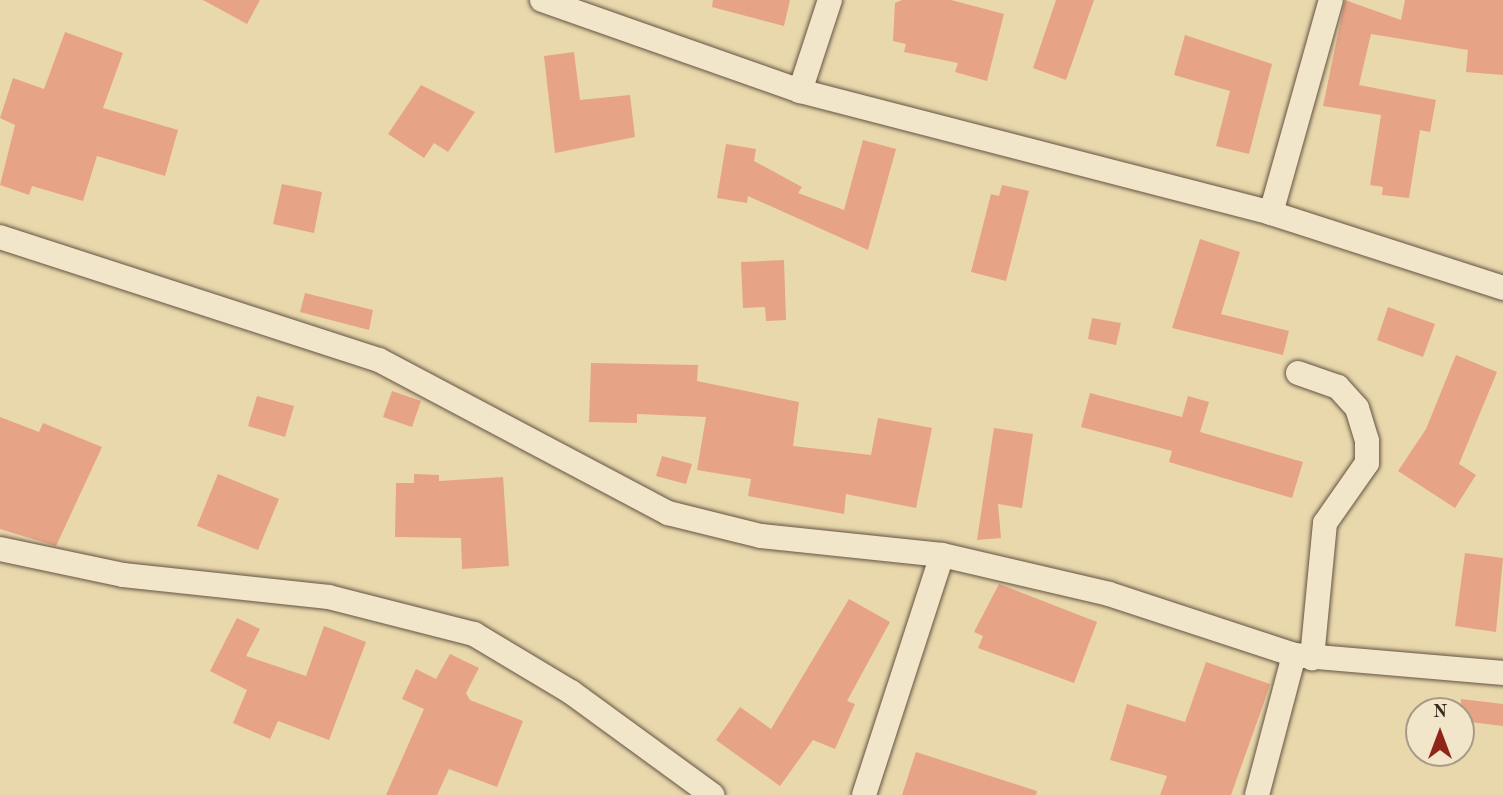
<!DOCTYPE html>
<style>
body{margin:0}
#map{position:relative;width:1503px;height:795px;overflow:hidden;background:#ead8ad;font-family:"Old Standard TT",serif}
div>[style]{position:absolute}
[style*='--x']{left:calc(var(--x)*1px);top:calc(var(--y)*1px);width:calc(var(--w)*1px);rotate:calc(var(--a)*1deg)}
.building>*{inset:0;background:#e6a385}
.roads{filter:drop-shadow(0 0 2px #645442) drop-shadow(0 0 2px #645442)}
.minor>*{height:24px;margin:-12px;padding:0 12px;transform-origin:12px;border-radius:12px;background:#f1e6ca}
span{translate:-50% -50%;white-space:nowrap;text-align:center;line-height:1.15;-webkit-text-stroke:5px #f1e6ca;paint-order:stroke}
.north{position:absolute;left:1405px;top:697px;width:70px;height:70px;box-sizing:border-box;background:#f1e6ca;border:2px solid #a79a86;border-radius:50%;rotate:0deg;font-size:19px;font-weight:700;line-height:28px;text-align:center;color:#38281f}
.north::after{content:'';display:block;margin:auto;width:24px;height:32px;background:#8f2418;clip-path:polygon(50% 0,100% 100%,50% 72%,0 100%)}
</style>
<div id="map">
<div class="building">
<div style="clip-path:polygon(203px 0,260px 0,247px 24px)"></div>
<div style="clip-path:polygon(713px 0,790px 0,784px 26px,712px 7px)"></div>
<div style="clip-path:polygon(902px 0,951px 0,1004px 14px,987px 81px,955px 72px,958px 63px,904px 52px,906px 44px,893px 41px,895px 3px)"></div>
<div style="clip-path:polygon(1056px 0,1094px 0,1066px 80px,1033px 68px)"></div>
<div style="clip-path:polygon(1345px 0,1401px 20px,1405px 0,1503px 0,1503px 75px,1466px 72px,1468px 50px,1371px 34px,1359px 85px,1436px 100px,1430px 132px,1420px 130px,1409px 198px,1382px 195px,1383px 187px,1370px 185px,1381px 115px,1323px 106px)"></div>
<div style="clip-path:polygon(65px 32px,123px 53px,103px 108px,178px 130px,165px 176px,97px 156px,83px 201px,32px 186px,29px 195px,0 185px,15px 125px,0 118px,13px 78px,44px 89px)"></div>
<div style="clip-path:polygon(1185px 35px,1272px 64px,1249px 154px,1216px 146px,1230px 91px,1174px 75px)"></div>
<div style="clip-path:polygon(574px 52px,580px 100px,630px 95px,635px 137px,555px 153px,544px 56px)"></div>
<div style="clip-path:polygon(421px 85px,475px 112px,448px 152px,434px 143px,424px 158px,388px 134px)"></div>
<div style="clip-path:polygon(863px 140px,896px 149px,868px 250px,748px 196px,747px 203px,717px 198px,726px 144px,756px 149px,754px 161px,802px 187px,798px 193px,844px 210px)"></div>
<div style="clip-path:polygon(282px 184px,322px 192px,314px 233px,273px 224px)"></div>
<div style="clip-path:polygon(1002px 185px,1029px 191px,1006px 281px,971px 272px,991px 194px,999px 196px)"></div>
<div style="clip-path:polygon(1200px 239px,1240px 252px,1221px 314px,1289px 331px,1283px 355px,1172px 328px)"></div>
<div style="clip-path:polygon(784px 260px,786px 320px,766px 321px,765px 307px,743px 308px,741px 262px)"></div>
<div style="clip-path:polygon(305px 293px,373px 310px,369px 330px,300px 312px)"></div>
<div style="clip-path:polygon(1388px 307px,1435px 324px,1423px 357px,1377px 340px)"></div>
<div style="clip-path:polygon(1092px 318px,1121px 323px,1116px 345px,1088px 339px)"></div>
<div style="clip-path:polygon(1456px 355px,1497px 372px,1459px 464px,1476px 475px,1455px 508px,1398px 471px,1426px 429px)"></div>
<div style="clip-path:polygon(591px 363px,698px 365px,697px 381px,799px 402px,793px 446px,871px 455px,878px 418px,932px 428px,916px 508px,846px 494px,844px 514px,748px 496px,751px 479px,697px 470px,706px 417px,637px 414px,637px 423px,589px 422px)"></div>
<div style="clip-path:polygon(392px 391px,421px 401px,412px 427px,383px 417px)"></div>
<div style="clip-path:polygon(1090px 393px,1182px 417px,1188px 396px,1209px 402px,1200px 432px,1303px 462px,1292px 498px,1169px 462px,1172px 451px,1081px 427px)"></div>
<div style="clip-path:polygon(257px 396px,294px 406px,285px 437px,248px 426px)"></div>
<div style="clip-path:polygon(0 417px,39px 432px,43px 423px,102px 447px,56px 546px,0 529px)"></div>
<div style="clip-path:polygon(994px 428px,1033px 434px,1022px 508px,998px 504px,1001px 538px,977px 540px)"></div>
<div style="clip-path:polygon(662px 456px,692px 464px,686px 484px,656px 476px)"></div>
<div style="clip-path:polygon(218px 474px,279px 499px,258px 550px,197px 526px)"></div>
<div style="clip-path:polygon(414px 474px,439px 475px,439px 481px,503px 477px,509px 566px,462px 569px,461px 538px,395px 537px,396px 483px,414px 483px)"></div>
<div style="clip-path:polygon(1465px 553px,1503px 558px,1496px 632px,1455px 626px)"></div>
<div style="clip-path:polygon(999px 584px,1097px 622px,1074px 683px,978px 648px,983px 636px,974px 632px)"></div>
<div style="clip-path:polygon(849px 599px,890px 622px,847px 701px,855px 704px,835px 749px,813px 740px,780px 786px,716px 740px,740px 707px,771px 729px)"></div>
<div style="clip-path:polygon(237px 618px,260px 629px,246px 656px,306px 676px,324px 626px,366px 642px,329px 740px,278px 721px,270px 739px,233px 723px,247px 690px,210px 671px)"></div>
<div style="clip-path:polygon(450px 654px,479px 668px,466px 693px,470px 700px,523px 721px,497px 787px,449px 769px,437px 795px,386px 795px,424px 709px,402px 699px,416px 669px,436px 679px)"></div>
<div style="clip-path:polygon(1206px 662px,1270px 684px,1262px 708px,1231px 795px,1160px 795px,1167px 776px,1110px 760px,1127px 704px,1185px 722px)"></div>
<div style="clip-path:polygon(1461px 699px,1503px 704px,1503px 726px,1461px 721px)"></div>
<div style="clip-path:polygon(916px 752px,1037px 791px,1036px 795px,902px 795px)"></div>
</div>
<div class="roads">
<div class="minor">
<div style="--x:542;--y:0;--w:274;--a:19.4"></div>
<div style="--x:800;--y:91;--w:487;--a:14.5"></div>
<div style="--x:1271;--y:213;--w:244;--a:17.9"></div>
<div style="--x:800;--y:91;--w:96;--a:-71.8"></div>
<div style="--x:1271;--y:213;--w:221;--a:-74.3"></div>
<div style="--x:0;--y:237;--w:398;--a:18"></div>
<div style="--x:379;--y:360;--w:327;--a:27.9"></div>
<div style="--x:668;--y:513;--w:96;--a:13.9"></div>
<div style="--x:761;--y:536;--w:182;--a:6"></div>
<div style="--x:942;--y:555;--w:171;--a:13.1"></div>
<div style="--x:1109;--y:594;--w:195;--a:18.2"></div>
<div style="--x:1294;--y:655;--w:210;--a:4.9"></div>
<div style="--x:1298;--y:373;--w:42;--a:19.3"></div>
<div style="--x:1338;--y:387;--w:28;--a:48"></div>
<div style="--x:1357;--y:408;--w:34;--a:73"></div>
<div style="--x:1367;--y:441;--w:22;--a:90"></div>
<div style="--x:1367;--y:463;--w:73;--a:125"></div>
<div style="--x:1325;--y:523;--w:136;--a:95.5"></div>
<div style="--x:0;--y:549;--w:126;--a:11.9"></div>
<div style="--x:123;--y:575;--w:207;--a:6.1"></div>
<div style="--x:329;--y:597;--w:150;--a:14.3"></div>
<div style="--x:474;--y:634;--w:113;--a:30.9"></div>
<div style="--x:571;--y:692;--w:175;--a:36.1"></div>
<div style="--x:864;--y:795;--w:252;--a:-72"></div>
<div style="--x:1257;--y:795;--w:145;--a:-75.2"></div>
</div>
</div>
<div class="north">N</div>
</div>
